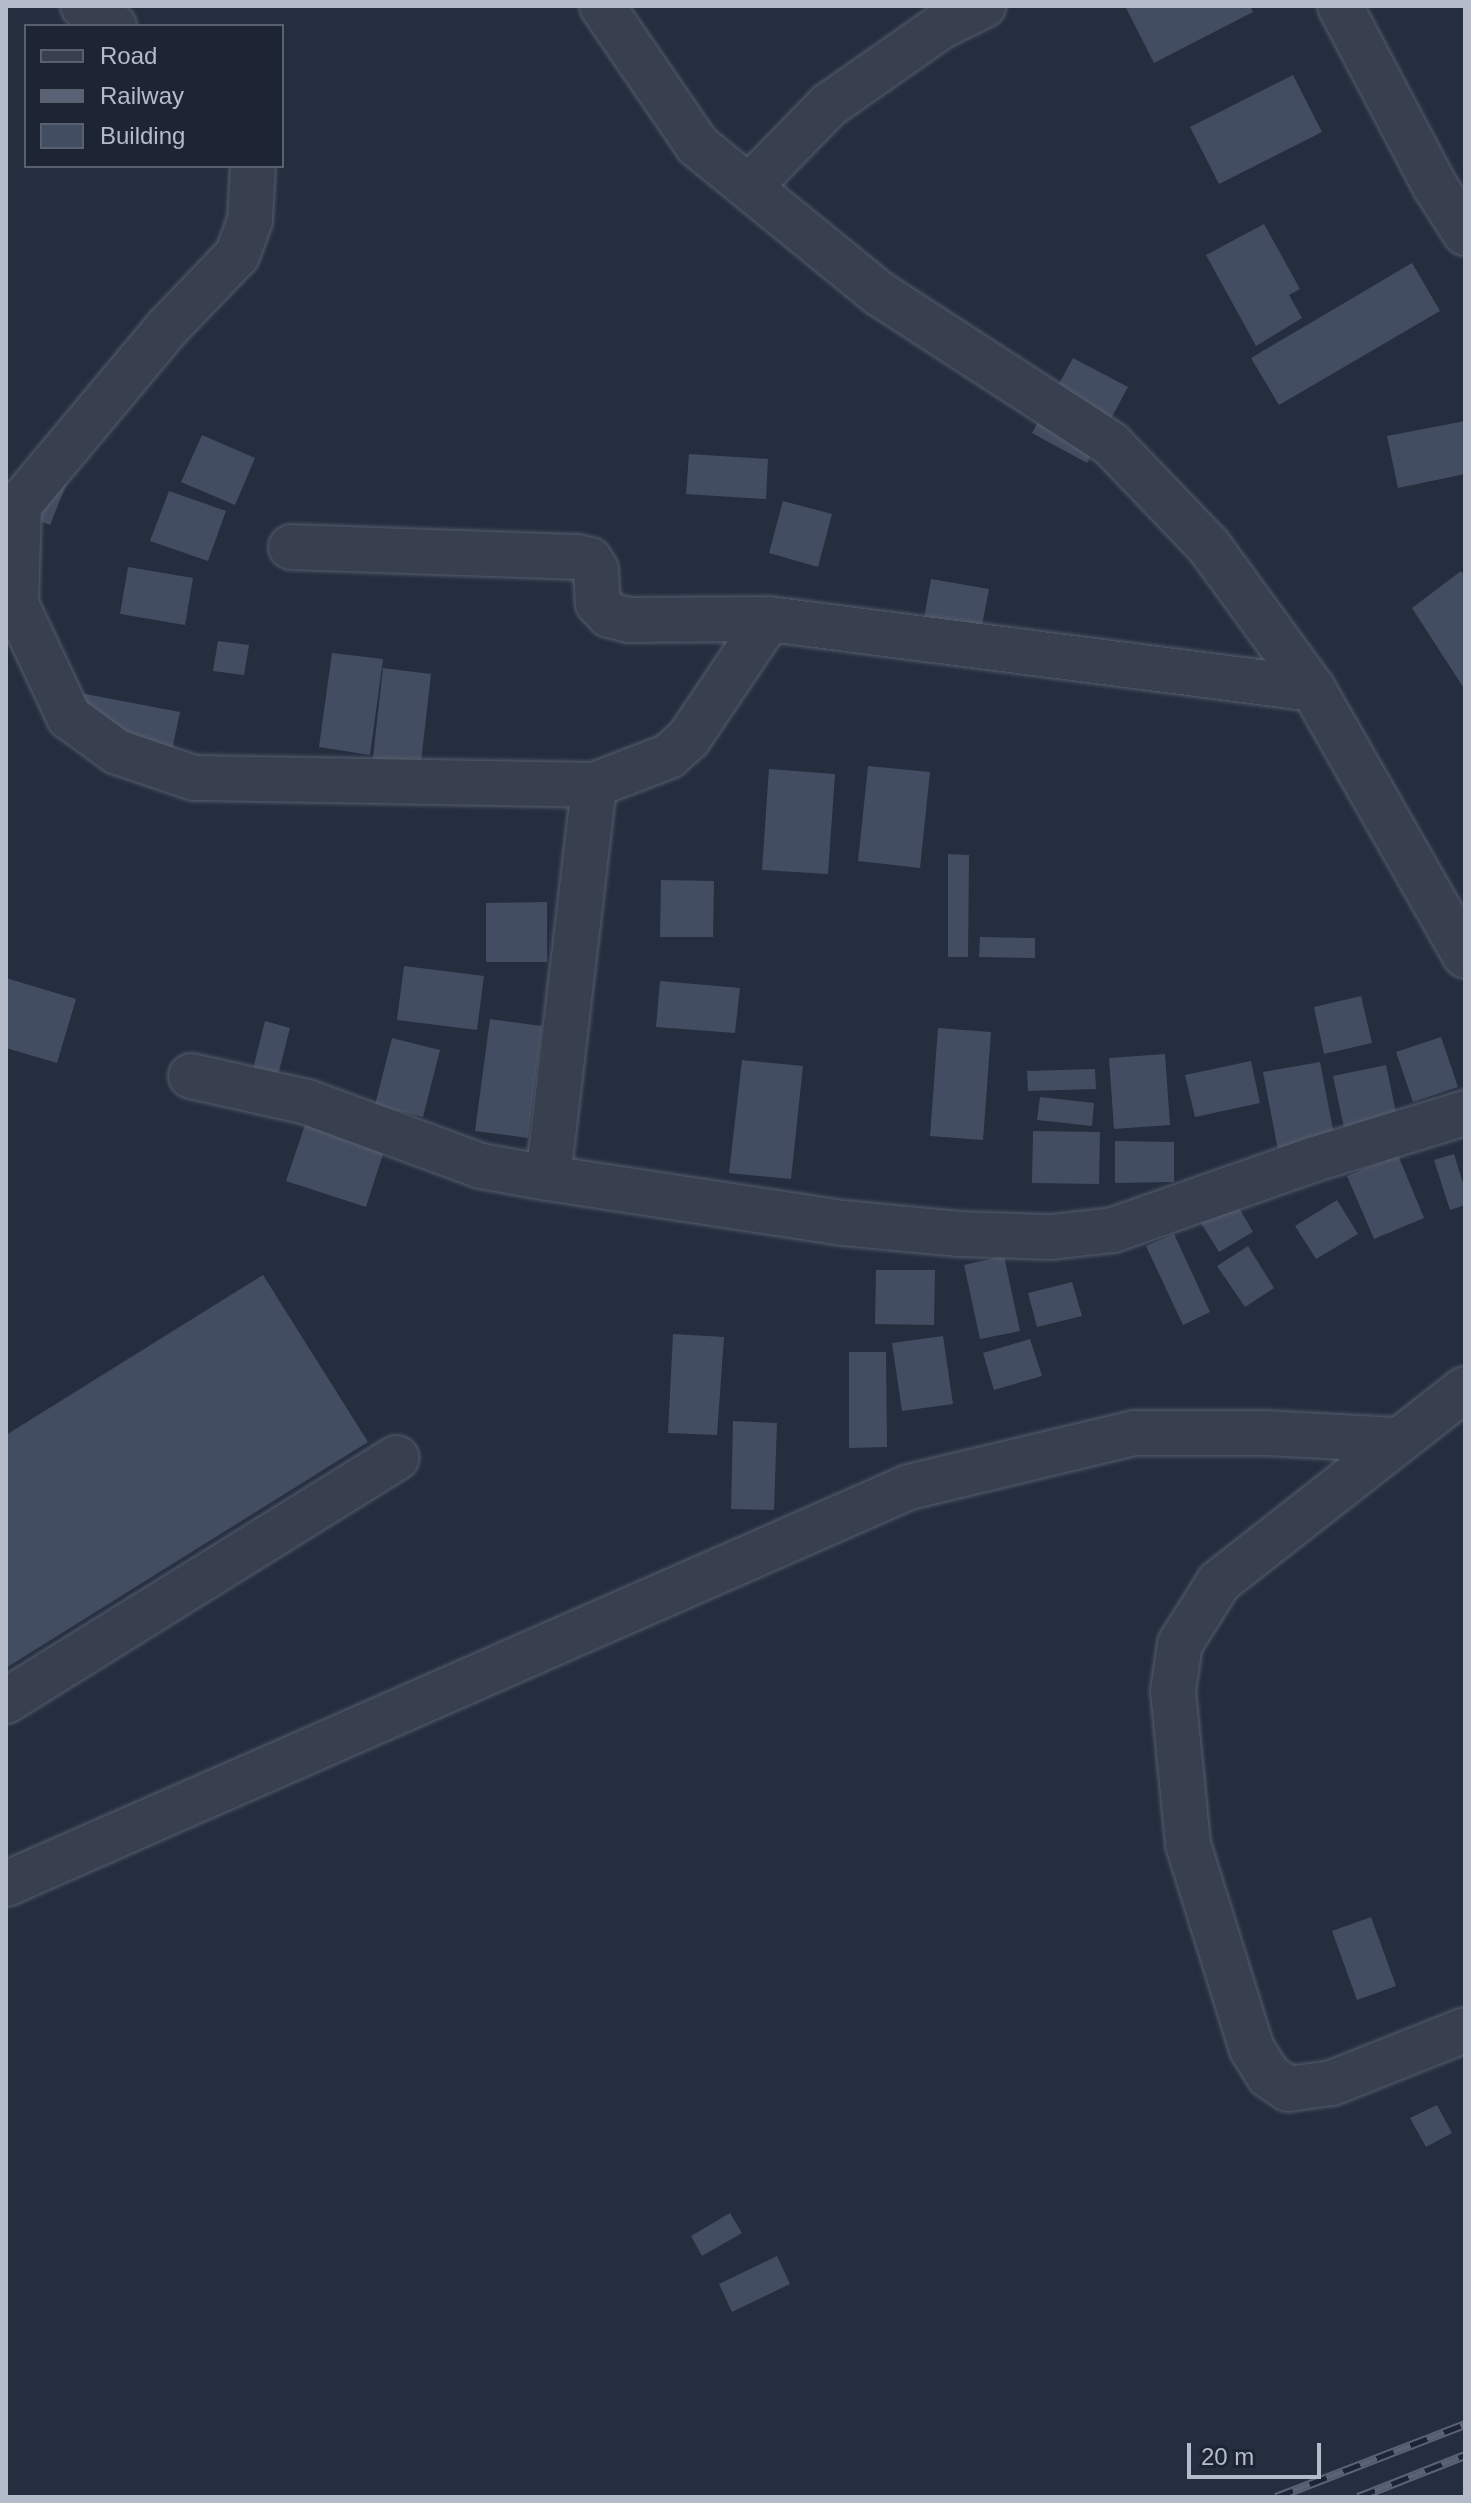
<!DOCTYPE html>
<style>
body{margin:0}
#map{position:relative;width:1471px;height:2503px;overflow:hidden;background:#242e3f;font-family:Helvetica,sans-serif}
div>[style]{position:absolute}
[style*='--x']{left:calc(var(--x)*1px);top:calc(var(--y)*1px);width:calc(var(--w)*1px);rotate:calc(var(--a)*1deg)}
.building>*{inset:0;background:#434d61}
.roads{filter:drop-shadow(0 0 2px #565e6d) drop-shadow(0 0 2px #565e6d)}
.minor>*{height:44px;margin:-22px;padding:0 22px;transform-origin:22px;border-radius:22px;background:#38404f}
.rail>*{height:9px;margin-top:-4.5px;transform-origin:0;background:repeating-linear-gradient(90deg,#1d2534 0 18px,#5a6376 0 36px);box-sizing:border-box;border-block:2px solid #5a6376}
span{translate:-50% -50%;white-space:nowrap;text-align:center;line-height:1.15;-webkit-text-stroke:6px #1d2534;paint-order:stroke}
.frame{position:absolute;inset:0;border:8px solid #b4bbca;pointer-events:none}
.legend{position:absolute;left:24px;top:24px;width:260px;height:144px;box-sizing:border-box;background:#1d2534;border:2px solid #596170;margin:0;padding:10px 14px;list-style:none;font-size:24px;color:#b4bbca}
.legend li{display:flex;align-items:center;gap:16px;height:40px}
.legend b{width:40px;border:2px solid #596170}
.scale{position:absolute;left:1187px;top:2443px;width:134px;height:36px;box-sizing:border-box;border:4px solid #b4bbca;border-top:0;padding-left:10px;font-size:24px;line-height:28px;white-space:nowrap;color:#b4bbca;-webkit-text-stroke:6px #1d2534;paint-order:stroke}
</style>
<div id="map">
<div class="building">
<div style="clip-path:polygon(1125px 6px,1250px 6px,1253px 12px,1154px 63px)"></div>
<div style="clip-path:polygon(1293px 75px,1322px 132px,1219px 184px,1190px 127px)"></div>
<div style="clip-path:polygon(1264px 224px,1300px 289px,1289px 295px,1302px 318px,1256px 346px,1206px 255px)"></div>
<div style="clip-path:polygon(1412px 263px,1440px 311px,1279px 405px,1251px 358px)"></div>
<div style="clip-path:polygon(1073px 358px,1128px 387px,1087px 463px,1032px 433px)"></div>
<div style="clip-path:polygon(1465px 421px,1465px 474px,1398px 488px,1387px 436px)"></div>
<div style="clip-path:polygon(202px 435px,255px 458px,235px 505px,181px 482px)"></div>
<div style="clip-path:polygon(689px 454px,768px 459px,766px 499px,686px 494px)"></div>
<div style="clip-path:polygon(75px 463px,50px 525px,23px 514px)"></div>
<div style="clip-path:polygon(169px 491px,226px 511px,208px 561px,150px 541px)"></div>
<div style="clip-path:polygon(783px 501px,832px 514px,818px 567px,769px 553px)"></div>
<div style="clip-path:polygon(128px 567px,193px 578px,185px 625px,120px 614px)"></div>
<div style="clip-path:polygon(1461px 571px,1465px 577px,1465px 690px,1412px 608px)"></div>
<div style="clip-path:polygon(931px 579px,989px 589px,976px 656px,919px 646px)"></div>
<div style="clip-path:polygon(218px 641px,249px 645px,244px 675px,213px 671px)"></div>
<div style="clip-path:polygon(332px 653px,383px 659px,370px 755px,319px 747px)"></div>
<div style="clip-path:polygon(383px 668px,431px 674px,420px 771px,372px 766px)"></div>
<div style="clip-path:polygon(80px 693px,180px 712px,170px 760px,71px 741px)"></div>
<div style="clip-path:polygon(868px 766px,930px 772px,920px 868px,858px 861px)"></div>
<div style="clip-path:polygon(769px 769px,835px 774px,828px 874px,762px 870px)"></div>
<div style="clip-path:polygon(948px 854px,969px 855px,968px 957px,948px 957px)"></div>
<div style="clip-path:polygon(661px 880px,714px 881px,713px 937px,660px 937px)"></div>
<div style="clip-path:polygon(547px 902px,547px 962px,486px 962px,486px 903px)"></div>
<div style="clip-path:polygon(980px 937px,1035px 938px,1035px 958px,979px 957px)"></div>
<div style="clip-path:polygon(404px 966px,484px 976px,477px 1030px,397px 1020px)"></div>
<div style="clip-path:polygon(6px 978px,76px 999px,57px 1063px,6px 1048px)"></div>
<div style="clip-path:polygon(660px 981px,740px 988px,735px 1033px,656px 1027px)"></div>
<div style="clip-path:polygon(1361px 996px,1372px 1043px,1324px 1054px,1314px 1007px)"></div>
<div style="clip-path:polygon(490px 1019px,542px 1026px,528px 1138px,475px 1131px)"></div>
<div style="clip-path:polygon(265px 1021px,290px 1028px,276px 1083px,251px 1077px)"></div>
<div style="clip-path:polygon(938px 1028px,991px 1032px,983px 1140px,930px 1136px)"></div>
<div style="clip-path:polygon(1441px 1037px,1458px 1087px,1413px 1102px,1396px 1052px)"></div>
<div style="clip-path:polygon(392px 1038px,440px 1050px,423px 1117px,375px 1105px)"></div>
<div style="clip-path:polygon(1165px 1054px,1170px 1125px,1114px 1129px,1109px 1058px)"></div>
<div style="clip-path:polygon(742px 1060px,803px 1066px,791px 1179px,729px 1173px)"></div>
<div style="clip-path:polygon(1251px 1061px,1260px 1103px,1195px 1117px,1185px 1075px)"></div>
<div style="clip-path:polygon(1320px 1062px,1335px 1140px,1278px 1150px,1263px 1072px)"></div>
<div style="clip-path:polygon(1386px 1065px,1397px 1117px,1344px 1128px,1333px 1076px)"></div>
<div style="clip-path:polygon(1095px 1069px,1096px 1089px,1028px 1091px,1027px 1071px)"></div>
<div style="clip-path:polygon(1040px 1097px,1094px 1103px,1092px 1126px,1037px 1120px)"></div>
<div style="clip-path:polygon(306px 1122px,385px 1148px,366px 1207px,286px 1181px)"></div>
<div style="clip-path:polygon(1033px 1131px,1100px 1132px,1099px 1184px,1032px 1183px)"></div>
<div style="clip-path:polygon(1115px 1141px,1174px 1142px,1174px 1182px,1115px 1183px)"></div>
<div style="clip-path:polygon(1454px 1154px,1465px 1190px,1465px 1205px,1450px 1210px,1434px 1160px)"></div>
<div style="clip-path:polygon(1398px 1155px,1424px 1218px,1374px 1239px,1347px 1176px)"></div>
<div style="clip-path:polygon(1231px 1194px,1253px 1232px,1219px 1252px,1196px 1215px)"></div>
<div style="clip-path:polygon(1337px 1200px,1358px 1234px,1316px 1259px,1295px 1226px)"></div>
<div style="clip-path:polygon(1174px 1234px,1210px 1312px,1183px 1325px,1146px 1246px)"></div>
<div style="clip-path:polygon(1248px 1246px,1274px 1288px,1245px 1307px,1217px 1266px)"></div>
<div style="clip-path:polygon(1004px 1256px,1020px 1331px,980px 1339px,964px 1265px)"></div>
<div style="clip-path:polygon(876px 1270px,935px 1270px,934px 1325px,875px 1324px)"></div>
<div style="clip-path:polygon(263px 1275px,368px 1442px,6px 1668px,6px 1435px)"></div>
<div style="clip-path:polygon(1072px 1282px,1082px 1316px,1037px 1327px,1028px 1293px)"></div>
<div style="clip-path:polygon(673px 1334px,724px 1337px,717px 1435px,668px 1433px)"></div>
<div style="clip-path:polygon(943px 1336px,953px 1404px,902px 1411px,892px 1343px)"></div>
<div style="clip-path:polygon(1030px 1339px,1042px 1376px,994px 1390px,983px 1353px)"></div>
<div style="clip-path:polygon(849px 1352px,886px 1352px,887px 1447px,849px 1448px)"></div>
<div style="clip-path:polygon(733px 1421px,777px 1423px,774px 1510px,731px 1509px)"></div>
<div style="clip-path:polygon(1371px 1917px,1396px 1986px,1357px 2000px,1332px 1931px)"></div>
<div style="clip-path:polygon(1437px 2105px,1452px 2133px,1426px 2147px,1410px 2118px)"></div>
<div style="clip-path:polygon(730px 2213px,742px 2233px,702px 2256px,691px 2236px)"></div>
<div style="clip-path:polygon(777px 2256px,790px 2284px,732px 2312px,719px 2284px)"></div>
</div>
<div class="roads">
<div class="minor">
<div style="--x:83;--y:6;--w:37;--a:33"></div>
<div style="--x:602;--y:6;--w:168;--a:55.6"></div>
<div style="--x:697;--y:145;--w:236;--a:39.2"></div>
<div style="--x:880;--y:294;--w:275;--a:33"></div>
<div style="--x:1111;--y:444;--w:140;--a:46.2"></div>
<div style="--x:1208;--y:545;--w:178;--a:53.9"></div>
<div style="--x:1340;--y:6;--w:204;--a:62.2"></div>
<div style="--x:1435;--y:186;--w:56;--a:57.4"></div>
<div style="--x:253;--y:166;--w:54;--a:93.2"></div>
<div style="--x:250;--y:220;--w:37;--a:110"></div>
<div style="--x:237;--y:255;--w:101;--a:133.8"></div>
<div style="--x:167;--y:328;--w:231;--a:129.9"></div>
<div style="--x:19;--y:505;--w:99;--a:91.7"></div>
<div style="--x:16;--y:604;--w:125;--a:64.9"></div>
<div style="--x:69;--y:717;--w:59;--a:36.1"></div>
<div style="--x:117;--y:752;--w:81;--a:18.7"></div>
<div style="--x:194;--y:778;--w:400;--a:1"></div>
<div style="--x:594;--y:785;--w:80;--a:-21.1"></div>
<div style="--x:669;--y:756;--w:27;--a:-42"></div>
<div style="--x:689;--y:738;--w:143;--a:-56.1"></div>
<div style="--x:749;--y:187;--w:115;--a:-45.7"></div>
<div style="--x:829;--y:105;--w:138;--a:-35"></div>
<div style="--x:942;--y:26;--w:46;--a:-26"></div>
<div style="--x:291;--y:547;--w:286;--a:2"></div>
<div style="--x:577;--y:557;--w:13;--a:13"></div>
<div style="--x:590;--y:560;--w:12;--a:59"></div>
<div style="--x:596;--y:570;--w:33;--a:87"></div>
<div style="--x:598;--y:603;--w:16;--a:47"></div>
<div style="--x:609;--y:615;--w:21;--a:14"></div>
<div style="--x:629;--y:620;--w:140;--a:-0.4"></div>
<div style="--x:769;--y:619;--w:548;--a:7.33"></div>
<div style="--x:1313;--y:689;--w:307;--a:60.3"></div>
<div style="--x:191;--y:1076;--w:119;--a:12.6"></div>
<div style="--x:307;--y:1102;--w:185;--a:20.2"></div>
<div style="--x:481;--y:1166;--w:68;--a:10.2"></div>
<div style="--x:548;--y:1178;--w:298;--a:8.7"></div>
<div style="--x:843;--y:1223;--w:117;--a:5.4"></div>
<div style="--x:959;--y:1234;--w:92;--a:1.9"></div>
<div style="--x:1051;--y:1237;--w:62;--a:-6.4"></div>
<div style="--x:1113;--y:1230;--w:211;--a:-19.4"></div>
<div style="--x:1312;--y:1160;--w:160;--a:-17.1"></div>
<div style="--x:548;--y:1178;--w:396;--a:-83.3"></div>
<div style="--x:1465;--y:1389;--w:313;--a:141.9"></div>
<div style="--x:1219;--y:1582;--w:73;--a:122.2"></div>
<div style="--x:1180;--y:1644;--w:48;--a:98.5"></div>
<div style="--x:1173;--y:1691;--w:154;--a:84.4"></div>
<div style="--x:1188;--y:1844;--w:215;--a:72.7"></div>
<div style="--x:1252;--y:2049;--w:32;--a:58"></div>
<div style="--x:1269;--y:2076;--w:23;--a:34"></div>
<div style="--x:1288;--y:2089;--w:44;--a:-7.8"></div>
<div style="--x:1332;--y:2083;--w:143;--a:-21.7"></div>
<div style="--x:6;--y:1701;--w:460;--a:-31.9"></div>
<div style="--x:6;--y:1884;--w:986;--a:-23.73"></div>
<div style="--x:909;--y:1487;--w:231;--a:-13.5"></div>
<div style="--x:1134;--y:1433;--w:131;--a:0"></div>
<div style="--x:1265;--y:1433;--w:135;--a:3"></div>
</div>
</div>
<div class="rail">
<div style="--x:1276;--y:2497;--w:203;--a:-21.1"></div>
<div style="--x:1358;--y:2497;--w:115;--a:-21.4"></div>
</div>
<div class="frame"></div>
<ul class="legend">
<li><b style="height:10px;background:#38404f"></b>Road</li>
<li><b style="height:10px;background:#5a6376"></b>Railway</li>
<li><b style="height:22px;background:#434d61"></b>Building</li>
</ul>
<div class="scale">20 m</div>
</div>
